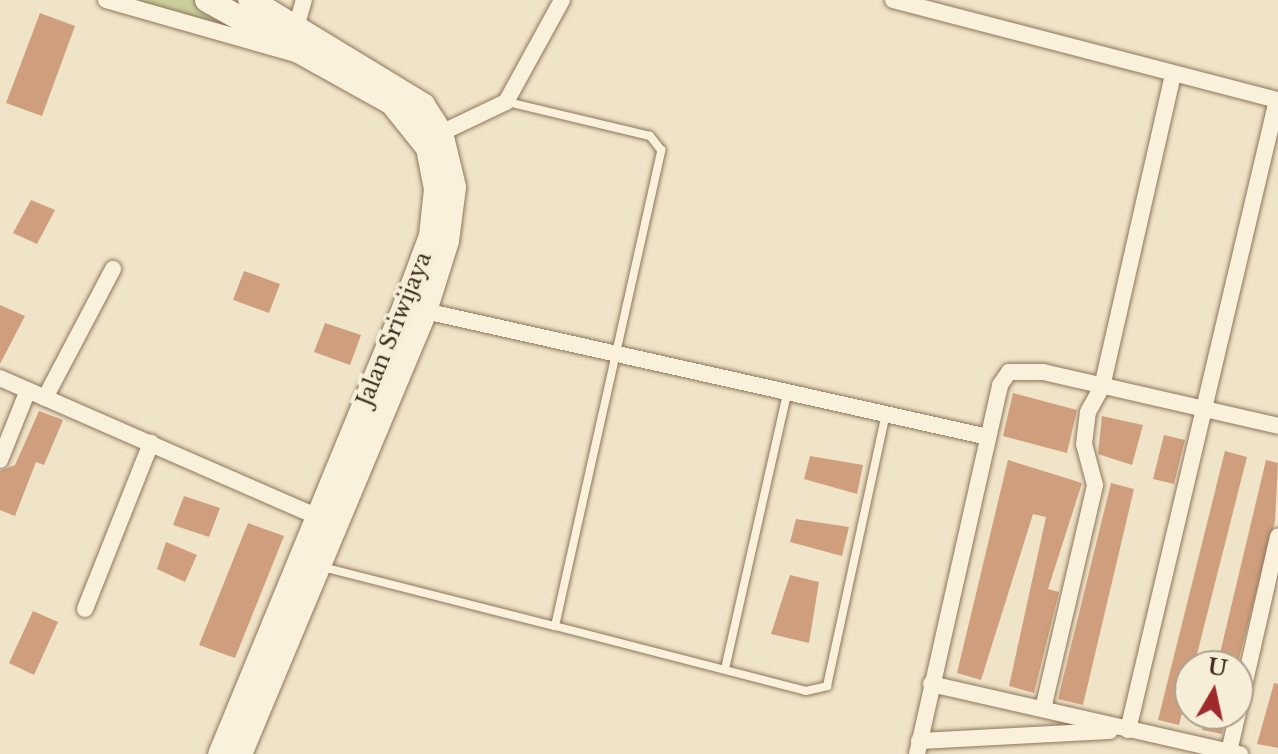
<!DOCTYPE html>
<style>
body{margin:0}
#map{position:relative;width:1278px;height:754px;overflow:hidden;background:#f0e4c8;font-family:"Libre Baskerville",serif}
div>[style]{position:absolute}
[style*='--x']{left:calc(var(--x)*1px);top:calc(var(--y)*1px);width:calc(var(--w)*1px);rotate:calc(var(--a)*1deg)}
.green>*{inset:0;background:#c9cf9b}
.building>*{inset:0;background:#cf9f7d}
.roads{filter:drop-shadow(0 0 2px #8d765c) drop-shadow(0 0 2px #8d765c)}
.lane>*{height:8px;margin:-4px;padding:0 4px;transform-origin:4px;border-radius:4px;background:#faf1dc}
.street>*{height:16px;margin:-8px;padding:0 8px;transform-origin:8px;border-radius:8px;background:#faf1dc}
.secondary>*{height:24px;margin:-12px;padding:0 12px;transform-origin:12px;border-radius:12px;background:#faf1dc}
span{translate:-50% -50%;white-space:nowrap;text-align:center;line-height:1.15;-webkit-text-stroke:8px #f7eed8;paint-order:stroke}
.street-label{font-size:22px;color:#3d2e20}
.north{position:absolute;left:1174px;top:650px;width:80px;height:80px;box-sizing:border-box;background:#f7eed8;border:2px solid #ada18e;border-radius:50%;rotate:9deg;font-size:22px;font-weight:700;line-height:32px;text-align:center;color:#3d2e20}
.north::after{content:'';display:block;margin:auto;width:28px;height:36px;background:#9e2a2b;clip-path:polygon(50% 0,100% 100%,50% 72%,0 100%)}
</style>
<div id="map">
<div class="green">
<div style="clip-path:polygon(109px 0,205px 0,286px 42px)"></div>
</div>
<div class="building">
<div style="clip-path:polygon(40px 13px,75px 26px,42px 116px,6px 103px)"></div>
<div style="clip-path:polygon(31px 200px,55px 210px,37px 244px,13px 233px)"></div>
<div style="clip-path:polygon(244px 271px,280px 284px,269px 313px,233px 300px)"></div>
<div style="clip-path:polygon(0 305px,25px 316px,0 364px)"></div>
<div style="clip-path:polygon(325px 323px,361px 335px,350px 365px,314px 352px)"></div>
<div style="clip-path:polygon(1013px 393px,1077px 410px,1067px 453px,1003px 436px)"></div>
<div style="clip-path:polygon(39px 411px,63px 420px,44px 465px,36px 462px,15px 516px,0 510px,0 471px,15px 465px)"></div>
<div style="clip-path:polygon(1102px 416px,1143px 425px,1132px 465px,1098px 454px)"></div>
<div style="clip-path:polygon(1164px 435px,1185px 440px,1174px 484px,1153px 479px)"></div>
<div style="clip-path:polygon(1225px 451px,1247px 457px,1179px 725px,1158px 720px)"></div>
<div style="clip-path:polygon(810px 456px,863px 465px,857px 494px,804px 479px)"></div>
<div style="clip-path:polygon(1008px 460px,1082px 483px,1048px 589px,1059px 592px,1034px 693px,1009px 686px,1046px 517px,1033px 514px,981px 680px,957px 673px)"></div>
<div style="clip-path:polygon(1266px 460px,1278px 463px,1275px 521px,1237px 666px,1217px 666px)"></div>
<div style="clip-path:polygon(1111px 483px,1134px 489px,1083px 705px,1058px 699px)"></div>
<div style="clip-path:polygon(184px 496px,220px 508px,209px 537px,173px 525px)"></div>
<div style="clip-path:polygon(796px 519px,849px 527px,842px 556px,790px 542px)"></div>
<div style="clip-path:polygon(248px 523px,284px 536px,235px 658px,199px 645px)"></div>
<div style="clip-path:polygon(166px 542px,197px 555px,185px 582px,157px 569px)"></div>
<div style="clip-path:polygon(790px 575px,819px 582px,809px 643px,771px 634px)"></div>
<div style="clip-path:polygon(33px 611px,58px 622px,34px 675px,9px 663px)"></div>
<div style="clip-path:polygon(1274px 683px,1278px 684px,1278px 748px,1257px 744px)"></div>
<div style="clip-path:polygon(1206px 714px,1226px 714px,1222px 734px,1202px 730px)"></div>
</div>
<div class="roads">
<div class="lane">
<div style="--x:323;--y:567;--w:239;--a:14.3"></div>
<div style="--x:555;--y:626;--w:488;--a:-77.4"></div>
<div style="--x:661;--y:150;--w:18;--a:-128"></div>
<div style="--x:650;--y:136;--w:147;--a:-166.6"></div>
<div style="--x:555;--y:626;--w:259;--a:14.5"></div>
<div style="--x:806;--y:691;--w:22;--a:-13"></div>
<div style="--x:827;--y:686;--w:278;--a:-77.8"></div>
<div style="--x:725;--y:669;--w:282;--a:-77.3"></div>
</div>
<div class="street">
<div style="--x:106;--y:0;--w:198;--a:15.9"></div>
<div style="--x:893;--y:0;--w:398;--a:14.6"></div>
<div style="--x:297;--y:24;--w:25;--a:-74"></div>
<div style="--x:441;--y:133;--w:72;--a:-25.5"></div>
<div style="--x:506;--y:102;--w:116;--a:-61.2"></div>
<div style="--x:416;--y:309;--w:586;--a:12.61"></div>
<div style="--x:0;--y:378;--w:355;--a:23.6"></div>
<div style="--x:45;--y:398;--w:146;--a:-62.2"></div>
<div style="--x:0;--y:460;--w:75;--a:-68.2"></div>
<div style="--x:85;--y:609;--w:179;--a:-68.3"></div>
<div style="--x:931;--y:684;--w:317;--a:12.8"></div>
<div style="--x:1043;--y:709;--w:230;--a:-76.9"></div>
<div style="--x:1095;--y:485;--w:42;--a:-105"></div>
<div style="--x:1084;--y:444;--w:32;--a:-83"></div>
<div style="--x:1088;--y:412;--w:29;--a:-61"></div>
<div style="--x:1102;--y:387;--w:320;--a:-77.2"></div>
<div style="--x:1128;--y:730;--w:647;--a:-76.69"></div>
<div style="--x:919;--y:741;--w:191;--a:-3"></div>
<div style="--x:1229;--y:752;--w:221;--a:-77.2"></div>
<div style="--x:917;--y:754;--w:378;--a:-77.3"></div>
<div style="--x:1000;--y:385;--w:16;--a:-55"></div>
<div style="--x:1009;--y:372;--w:34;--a:0"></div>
<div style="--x:1043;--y:372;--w:241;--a:12.9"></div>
</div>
<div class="secondary">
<div style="--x:207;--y:0;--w:212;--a:29.1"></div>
<div style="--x:392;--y:103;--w:58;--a:51.3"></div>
<div style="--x:428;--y:148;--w:42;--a:79"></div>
<div style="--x:436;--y:189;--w:47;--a:96.1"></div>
<div style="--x:431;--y:236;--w:75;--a:110.4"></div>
<div style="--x:405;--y:306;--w:485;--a:112.4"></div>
<div style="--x:240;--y:754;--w:480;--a:-67.3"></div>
<div style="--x:425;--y:311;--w:73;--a:-72.6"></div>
<div style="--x:447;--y:241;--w:54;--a:-82.6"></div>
<div style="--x:454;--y:187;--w:56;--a:-103.5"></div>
<div style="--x:441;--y:133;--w:33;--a:-123"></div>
<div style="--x:423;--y:105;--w:202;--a:-148.7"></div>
</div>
</div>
<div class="street-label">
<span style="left:394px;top:329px;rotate:-68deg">Jalan Sriwijaya</span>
</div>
<div class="north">U</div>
</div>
